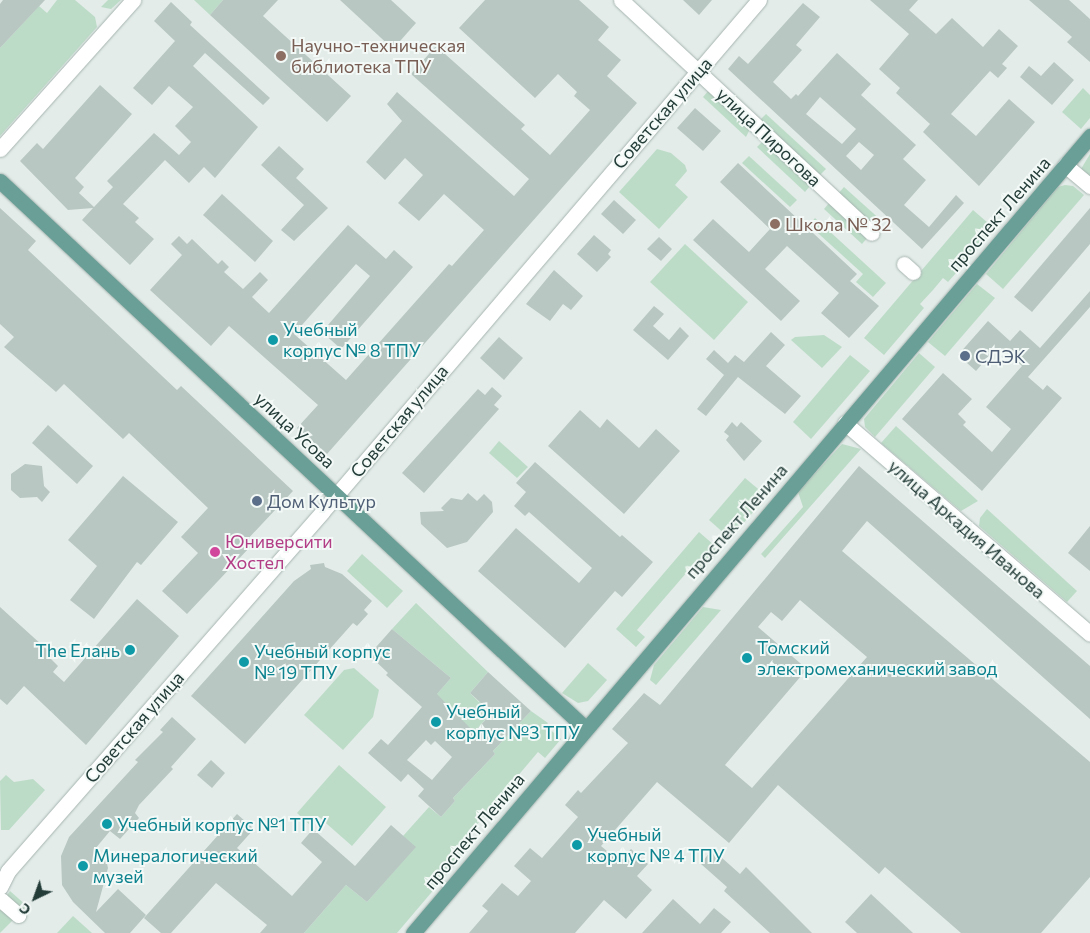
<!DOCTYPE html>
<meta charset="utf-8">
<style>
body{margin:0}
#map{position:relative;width:1090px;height:933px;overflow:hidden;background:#e3ece9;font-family:Commissioner,sans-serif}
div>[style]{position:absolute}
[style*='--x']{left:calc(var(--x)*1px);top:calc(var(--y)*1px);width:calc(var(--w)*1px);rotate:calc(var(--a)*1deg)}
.green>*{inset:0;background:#bddcc8}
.building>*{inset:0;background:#b8c7c2}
.roads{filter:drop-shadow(0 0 1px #a6b4b0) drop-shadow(0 0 1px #a6b4b0)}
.minor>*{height:15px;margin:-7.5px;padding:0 7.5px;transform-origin:7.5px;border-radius:7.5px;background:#fff}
.major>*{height:15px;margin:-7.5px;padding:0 7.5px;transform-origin:7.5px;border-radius:7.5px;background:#699f96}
.dots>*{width:14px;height:14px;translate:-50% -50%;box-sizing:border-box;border:2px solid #f3f9f6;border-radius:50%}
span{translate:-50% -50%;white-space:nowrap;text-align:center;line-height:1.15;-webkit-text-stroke:4px #f3f9f6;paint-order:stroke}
.education-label{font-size:18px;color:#785e54}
.left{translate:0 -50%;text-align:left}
.street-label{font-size:18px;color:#233c38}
.culture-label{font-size:18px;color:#0d838f}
.right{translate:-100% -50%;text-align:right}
.service-label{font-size:18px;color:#4e5e75}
.hotel-label{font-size:18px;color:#b23c85}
.north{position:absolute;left:10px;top:873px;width:50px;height:50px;-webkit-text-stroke:4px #f3f9f6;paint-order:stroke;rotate:222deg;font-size:14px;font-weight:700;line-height:20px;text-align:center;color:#233c38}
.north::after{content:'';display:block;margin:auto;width:18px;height:22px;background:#233c38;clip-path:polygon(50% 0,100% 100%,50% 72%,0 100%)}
</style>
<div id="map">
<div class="green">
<div style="clip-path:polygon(57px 0,75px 0,95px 17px,97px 27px,0 136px,0 48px,39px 6px,47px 13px)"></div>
<div style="clip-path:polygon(108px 0,121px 0,111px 9px,101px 7px)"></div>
<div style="clip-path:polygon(194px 0,223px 0,210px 15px)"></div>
<div style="clip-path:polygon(1083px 88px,1090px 95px,1090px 118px,1081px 129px,1062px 112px)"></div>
<div style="clip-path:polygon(709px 90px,750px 129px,746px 137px,703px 97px)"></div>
<div style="clip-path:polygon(766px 114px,826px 169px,818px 177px,758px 122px)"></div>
<div style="clip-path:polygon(764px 140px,811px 185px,805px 192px,757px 147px)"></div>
<div style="clip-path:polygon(657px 149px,671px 153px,685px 165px,687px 171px,675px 185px,688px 197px,659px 229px,619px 192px)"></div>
<div style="clip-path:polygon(1090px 154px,1090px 180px,1081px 169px)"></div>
<div style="clip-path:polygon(749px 156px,797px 200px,790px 207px,742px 163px)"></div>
<div style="clip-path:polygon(1065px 185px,1073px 186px,1084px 195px,1003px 289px,986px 274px,1058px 187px)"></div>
<div style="clip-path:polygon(844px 187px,883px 222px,875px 230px,837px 195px)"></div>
<div style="clip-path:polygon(830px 202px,868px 237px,862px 244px,824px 209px)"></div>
<div style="clip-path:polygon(973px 210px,995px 229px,948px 282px,943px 278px,933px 290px,920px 304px,924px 308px,884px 355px,864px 338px)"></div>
<div style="clip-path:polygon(815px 218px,886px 283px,873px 297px,856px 282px,863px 274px,809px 225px)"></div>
<div style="clip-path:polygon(685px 244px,748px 302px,714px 340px,650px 282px)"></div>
<div style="clip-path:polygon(977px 284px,995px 298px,945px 356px,928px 342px)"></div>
<div style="clip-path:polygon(824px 335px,842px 347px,822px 368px,791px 340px,795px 337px)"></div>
<div style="clip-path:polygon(919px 353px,935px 367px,875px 437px,865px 427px,864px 419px)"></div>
<div style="clip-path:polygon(850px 355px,870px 371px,811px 439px,793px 422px)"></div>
<div style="clip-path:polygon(896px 426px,978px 501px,961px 511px,881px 443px)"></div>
<div style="clip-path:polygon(499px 441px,528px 467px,517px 478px,489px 453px)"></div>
<div style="clip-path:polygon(842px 444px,861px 449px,765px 558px,761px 554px,803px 507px,798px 492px)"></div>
<div style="clip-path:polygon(745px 478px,763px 493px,761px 503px,735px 533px,726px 535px,709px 520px)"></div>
<div style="clip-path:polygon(987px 509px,1077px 591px,1067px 602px,979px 526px,980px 518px)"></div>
<div style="clip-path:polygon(699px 532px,714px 545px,716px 554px,702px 570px,694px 564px,637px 630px,645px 637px,636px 647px,616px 629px)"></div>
<div style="clip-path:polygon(362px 554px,403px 591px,387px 608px,347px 571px)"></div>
<div style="clip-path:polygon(416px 603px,488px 672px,470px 693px,479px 702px,483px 698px,495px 709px,474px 732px,456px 717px,459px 714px,436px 695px,451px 678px,392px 629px)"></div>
<div style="clip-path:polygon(703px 607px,721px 610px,656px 685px,650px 680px,654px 665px)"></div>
<div style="clip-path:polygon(588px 663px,607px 680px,588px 701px,578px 703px,562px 693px)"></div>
<div style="clip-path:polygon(354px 668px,379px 690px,373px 717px,343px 750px,304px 715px,344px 670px)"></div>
<div style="clip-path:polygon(531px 711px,548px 723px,546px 726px,561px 739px,545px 758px,538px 752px,463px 841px,470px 847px,397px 933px,304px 933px,346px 885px,367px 902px,415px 847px,403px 836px,429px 807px,441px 817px,455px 801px,453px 798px,495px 754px,493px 751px)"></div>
<div style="clip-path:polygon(339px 765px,386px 807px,352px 846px,319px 817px,311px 826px,297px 813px)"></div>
<div style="clip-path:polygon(6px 775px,14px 782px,33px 779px,45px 790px,9px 830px,1px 830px,0 781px)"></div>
<div style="clip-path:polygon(10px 891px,27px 906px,0 933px,0 905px)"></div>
<div style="clip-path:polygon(73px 916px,92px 933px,57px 933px)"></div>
</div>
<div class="building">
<div style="clip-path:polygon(3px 0,45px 0,0 48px,0 4px)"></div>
<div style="clip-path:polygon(223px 0,278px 0,263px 16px,351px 96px,327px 122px,210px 15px)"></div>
<div style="clip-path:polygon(340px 0,391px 0,416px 23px,393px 49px)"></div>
<div style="clip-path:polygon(485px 0,579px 0,609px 27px,598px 40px,621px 60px,607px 76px,637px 103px,327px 454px,297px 428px,318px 405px,229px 326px,211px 346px,150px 290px,182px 255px,171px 244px,179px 236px,187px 244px,192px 239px,218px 264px,222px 260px,229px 267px,224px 272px,243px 289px,260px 272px,268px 280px,252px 297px,269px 313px,348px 225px,386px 259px,394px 250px,413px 267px,341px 349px,322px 332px,370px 276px,356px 264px,294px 334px,346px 380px,449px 264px,452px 266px,484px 230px,444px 194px,419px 221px,398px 203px,423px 175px,405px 158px,385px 180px,366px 162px,402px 121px,387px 104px,397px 92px,514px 196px,529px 179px,411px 74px,436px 46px,525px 125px,521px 129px,550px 155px,590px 110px,574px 96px,577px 92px,558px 74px,535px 98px,459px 28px)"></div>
<div style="clip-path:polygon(683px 0,712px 0,699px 15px)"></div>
<div style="clip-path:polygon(870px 0,918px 0,909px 10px,936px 34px,952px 18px,983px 47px,999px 29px,1018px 46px,1002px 64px,1007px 68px,998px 78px,990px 71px,951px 114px,976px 136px,1009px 99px,1035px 122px,979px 186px,923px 132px,930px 124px,896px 93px,900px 88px,879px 69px,909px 34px)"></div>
<div style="clip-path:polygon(1029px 0,1069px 0,1090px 19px,1090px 62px,1067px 42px,1072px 37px)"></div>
<div style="clip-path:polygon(171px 2px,192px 22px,190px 25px,270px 98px,263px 105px,205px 53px,193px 66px,258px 127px,215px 178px,204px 167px,189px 183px,165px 160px,123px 204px,139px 218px,135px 222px,154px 239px,130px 265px,82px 220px,93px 208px,68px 210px,20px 161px,37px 143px,43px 149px,100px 85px,132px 114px,75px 178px,84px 187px,79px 193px,94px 207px,113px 187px,107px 181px,154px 133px,179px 155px,191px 142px,175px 126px,193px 107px,169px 86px,152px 105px,133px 88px,175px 41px,154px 21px)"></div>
<div style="clip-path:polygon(evenodd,803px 3px,820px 17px,796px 45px,802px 50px,773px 82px,791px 99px,796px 94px,798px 96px,837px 53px,871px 84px,861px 95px,916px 145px,903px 159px,926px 180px,904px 205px,929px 227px,956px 195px,964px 203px,922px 249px,728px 69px,739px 56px,748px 64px,803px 3px,820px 97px,856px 129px,842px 144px,806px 114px,820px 97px,803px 3px,859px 142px,874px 155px,861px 170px,846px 156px,859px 142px)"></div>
<div style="clip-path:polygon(1054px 62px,1074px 80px,1052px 105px,1020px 77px,1029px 66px,1041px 76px)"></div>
<div style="clip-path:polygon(695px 108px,721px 131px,703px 151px,677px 128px)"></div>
<div style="clip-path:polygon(279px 146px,304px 169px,296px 178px,328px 208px,294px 241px,281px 230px,304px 205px,261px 165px)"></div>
<div style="clip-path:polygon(738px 163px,857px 274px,850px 281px,879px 306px,849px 338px,821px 313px,839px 293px,787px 246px,765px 269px,800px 301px,781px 321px,693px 240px,713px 219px,749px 252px,770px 229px,720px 182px)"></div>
<div style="clip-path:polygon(222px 194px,273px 241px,255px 262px,203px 215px)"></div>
<div style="clip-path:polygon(614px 200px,636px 220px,623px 234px,601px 214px)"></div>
<div style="clip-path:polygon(0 208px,36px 241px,28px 250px,177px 390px,181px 386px,293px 491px,245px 542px,250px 547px,187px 614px,162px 591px,198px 553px,181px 537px,208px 508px,129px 433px,123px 439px,64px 384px,56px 392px,4px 347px,14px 337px,0 324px)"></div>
<div style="clip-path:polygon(1090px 208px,1090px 244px,1032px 312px,1014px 297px)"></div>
<div style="clip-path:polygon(594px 235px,611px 250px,608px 254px,611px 257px,597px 272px,577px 254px)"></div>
<div style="clip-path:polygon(659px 237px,672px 249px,661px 261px,647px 249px)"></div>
<div style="clip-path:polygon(554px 270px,583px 296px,571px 310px,563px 304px,550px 321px,526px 304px)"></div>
<div style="clip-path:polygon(1090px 291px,1090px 307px,1028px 377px,1043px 390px,1047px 385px,1062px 398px,982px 491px,902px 419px,943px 373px,972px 399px,958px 414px,966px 422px,963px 425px,992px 452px,1011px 429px,986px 407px,1022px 366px,1002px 348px,998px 352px,995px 349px,976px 371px,958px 355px,988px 321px,1010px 341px,1020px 330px,1040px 348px)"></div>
<div style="clip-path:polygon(654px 306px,664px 314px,653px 326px,669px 340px,680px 327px,689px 336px,668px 360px,633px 330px)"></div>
<div style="clip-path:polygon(771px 332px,785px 345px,766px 366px,801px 396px,785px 414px,738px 377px,706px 416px,697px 409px,724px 375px,706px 359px,714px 350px,728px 363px,735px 355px,744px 362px)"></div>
<div style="clip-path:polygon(499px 337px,523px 358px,504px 380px,480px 358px)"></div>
<div style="clip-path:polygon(492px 387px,502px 396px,494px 405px,499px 409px,424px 493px,402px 473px,478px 389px,485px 395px)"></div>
<div style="clip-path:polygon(580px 410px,600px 428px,607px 419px,639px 448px,656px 429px,680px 451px,624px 514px,548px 446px)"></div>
<div style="clip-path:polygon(732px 422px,737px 427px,741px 422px,762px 441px,744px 461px,726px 440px,729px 436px,724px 432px)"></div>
<div style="clip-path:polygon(48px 425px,93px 466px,77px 484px,32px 443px)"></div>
<div style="clip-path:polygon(535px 462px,620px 537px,622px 535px,653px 562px,622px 597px,615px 591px,565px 648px,478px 571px,516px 528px,579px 583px,592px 568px,529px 512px,525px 516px,514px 506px,526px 492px,516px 483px)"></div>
<div style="clip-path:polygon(25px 464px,42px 466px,44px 486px,50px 492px,42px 502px,37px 497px,20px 498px,11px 490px,11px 474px)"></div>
<div style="clip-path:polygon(evenodd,859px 466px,1090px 666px,1090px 719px,867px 521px,842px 551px,1090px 762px,1090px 877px,1041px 933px,961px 933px,885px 867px,879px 874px,778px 785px,729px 843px,657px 782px,601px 846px,620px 862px,631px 849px,648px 864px,637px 876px,652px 890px,626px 919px,604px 900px,575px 933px,469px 933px,488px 911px,482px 906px,502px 883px,518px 896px,531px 881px,514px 866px,530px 848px,542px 858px,578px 817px,565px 805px,578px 790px,581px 793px,628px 743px,612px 729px,644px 693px,660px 705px,859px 466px,800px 600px,867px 657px,752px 788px,725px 765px,807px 669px,758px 627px,771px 612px,782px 621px,800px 600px)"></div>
<div style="clip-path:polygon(123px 476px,178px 522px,141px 565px,137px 562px,94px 619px,70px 600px,97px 566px,68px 540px)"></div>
<div style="clip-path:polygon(468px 493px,477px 501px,484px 494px,492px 502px,493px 512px,467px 542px,447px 548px,421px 524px,420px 512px,444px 511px,441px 508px,451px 498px,462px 500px)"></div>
<div style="clip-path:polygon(1090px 526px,1090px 571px,1068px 553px)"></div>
<div style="clip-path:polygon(324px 563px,325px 567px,342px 574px,372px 601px,364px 610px,368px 614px,357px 626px,353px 623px,245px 744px,191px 696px,294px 581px,311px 569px,310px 565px)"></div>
<div style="clip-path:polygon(137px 599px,179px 636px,86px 745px,24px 686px,7px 705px,0 699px,0 607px,53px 655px,50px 658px,58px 666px,53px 672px,64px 682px)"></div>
<div style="clip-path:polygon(evenodd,392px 629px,451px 678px,437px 694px,474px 732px,492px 713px,470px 693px,488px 672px,531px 711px,493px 751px,495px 754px,453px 798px,455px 801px,441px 817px,418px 796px,424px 789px,408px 774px,401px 782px,368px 753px,381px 739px,388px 745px,422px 707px,386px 675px,388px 673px,369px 655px,392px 629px,426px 740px,431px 745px,435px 741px,452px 757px,432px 780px,407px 760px,426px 740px)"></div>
<div style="clip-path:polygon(172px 717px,196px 739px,171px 767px,173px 769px,139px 805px,135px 813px,139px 818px,120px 839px,110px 831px,95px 849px,106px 859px,108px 868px,96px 912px,118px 889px,146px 915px,130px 933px,105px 933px,73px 902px,62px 885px,61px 856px,69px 837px,138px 762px,135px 760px,163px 732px,160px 730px)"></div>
<div style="clip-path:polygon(211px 760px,225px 773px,212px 788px,197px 775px)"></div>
<div style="clip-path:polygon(237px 814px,254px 829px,237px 848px,292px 896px,322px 862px,301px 843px,313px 829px,355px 866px,391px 825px,416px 847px,367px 902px,346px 885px,304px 933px,260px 933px,267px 925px,216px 883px,171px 933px,161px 933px,144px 918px)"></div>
<div style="clip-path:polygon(712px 849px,740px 874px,746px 867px,812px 933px,770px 933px,724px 891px,727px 887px,701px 864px)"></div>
<div style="clip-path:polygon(871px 894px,913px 933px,857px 933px,845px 922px)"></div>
<div style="clip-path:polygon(673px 899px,700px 924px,714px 908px,731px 922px,721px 933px,642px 933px)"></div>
</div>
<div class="roads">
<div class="minor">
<div style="--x:621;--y:0;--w:342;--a:42.9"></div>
<div style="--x:0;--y:149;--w:200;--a:-48.2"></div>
<div style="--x:1065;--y:165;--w:33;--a:40"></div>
<div style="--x:904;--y:264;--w:12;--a:42"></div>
<div style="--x:845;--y:423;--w:323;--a:40.7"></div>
<div style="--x:0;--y:887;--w:18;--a:-63"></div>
<div style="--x:8;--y:871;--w:477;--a:-48.8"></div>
<div style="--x:322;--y:512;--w:673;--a:-49.52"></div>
<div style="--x:1;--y:900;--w:23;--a:41"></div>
</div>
<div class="major">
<div style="--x:0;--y:181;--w:801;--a:43.08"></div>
<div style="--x:413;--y:933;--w:1046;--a:-49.65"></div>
</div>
</div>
<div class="dots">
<div style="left:281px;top:56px;background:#8d6e63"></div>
<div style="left:775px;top:224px;background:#8d6e63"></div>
<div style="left:273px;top:340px;background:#0f9aa8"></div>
<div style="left:965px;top:356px;background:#5c6f8a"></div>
<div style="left:257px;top:501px;background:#5c6f8a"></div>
<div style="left:215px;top:552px;background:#d1479c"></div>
<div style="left:130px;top:650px;background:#0f9aa8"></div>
<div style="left:747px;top:658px;background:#0f9aa8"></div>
<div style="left:244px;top:662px;background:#0f9aa8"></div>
<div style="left:436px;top:722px;background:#0f9aa8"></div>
<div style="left:107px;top:824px;background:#0f9aa8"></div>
<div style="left:577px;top:845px;background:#0f9aa8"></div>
<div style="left:83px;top:866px;background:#0f9aa8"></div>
</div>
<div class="education-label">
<span class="left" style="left:291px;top:56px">Научно-техническая<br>библиотека ТПУ</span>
<span class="left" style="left:785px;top:224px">Школа № 32</span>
</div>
<div class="street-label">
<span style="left:662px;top:113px;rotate:-49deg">Советская улица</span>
<span style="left:769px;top:137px;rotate:43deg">улица Пирогова</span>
<span style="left:999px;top:214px;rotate:-49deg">проспект Ленина</span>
<span style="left:399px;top:421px;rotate:-50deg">Советская улица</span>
<span style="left:295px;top:430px;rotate:43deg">улица Усова</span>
<span style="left:736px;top:521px;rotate:-49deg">проспект Ленина</span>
<span style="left:967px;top:529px;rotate:41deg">улица Аркадия Иванова</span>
<span style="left:134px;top:727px;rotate:-49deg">Советская улица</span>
<span style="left:474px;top:831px;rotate:-50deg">проспект Ленина</span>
</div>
<div class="culture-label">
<span class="left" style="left:283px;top:340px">Учебный<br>корпус № 8 ТПУ</span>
<span class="left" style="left:757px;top:658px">Томский<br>электромеханический завод</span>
<span class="right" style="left:120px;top:650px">The Елань</span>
<span class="left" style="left:254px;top:662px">Учебный корпус<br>№ 19 ТПУ</span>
<span class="left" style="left:446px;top:722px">Учебный<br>корпус №3 ТПУ</span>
<span class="left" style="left:117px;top:824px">Учебный корпус №1 ТПУ</span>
<span class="left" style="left:587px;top:845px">Учебный<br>корпус № 4 ТПУ</span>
<span class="left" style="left:93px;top:866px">Минералогический<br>музей</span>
</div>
<div class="service-label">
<span class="left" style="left:975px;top:356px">СДЭК</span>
<span class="left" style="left:267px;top:501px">Дом Культур</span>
</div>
<div class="hotel-label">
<span class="left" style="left:225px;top:552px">Юниверсити<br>Хостел</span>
</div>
<div class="north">С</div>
</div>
